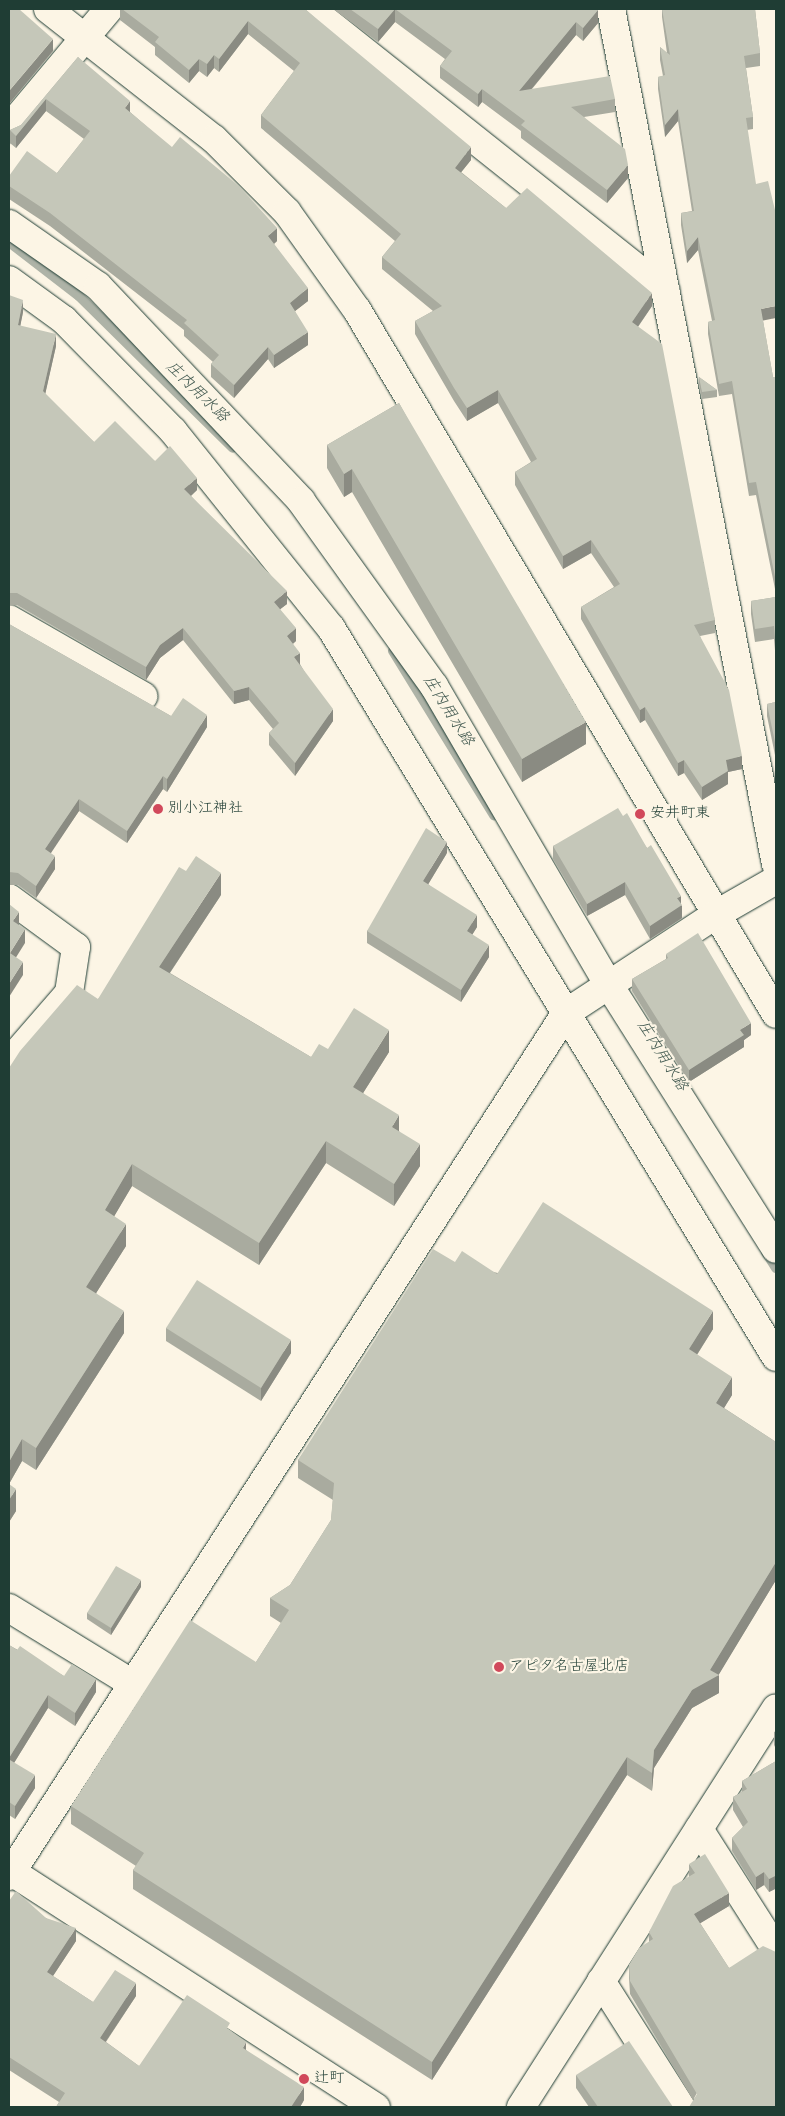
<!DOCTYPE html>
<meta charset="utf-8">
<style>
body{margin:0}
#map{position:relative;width:785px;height:2116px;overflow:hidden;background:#fcf5e5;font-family:Kalam,"Klee One",sans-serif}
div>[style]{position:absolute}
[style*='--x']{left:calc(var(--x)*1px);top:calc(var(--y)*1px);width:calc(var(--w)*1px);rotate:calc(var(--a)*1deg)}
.stream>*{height:10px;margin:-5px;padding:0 5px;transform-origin:5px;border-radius:5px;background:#aeb3a7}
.roads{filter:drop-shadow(0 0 1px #1f3d34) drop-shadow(0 0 1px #1f3d34)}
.minor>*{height:28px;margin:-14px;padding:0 14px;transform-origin:14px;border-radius:14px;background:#fcf5e5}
.wall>*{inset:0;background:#a9ab9f}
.shaded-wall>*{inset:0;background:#8a8b82}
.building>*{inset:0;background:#c5c7b9}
.dots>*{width:14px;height:14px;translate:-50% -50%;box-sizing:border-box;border:2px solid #fcf5e5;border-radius:50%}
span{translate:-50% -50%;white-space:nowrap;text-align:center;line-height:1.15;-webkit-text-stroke:4.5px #fcf5e5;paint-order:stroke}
.poi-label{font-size:15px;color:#1f3d34}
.left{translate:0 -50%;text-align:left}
.water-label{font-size:16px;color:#435a51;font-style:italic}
.frame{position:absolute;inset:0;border:10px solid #1f3d34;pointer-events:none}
</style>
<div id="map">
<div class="stream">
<div style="--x:9;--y:242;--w:88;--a:37.6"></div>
<div style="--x:79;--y:296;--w:216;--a:44.6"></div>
<div style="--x:393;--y:651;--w:193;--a:58.4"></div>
<div style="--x:766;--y:1252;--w:19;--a:58"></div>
</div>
<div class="roads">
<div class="minor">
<div style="--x:48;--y:9;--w:211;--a:38.1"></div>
<div style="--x:214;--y:139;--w:103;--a:45"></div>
<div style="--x:287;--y:212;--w:120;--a:54.5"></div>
<div style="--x:357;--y:310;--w:819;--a:59.24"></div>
<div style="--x:311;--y:9;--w:453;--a:38.5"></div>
<div style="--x:611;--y:9;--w:871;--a:79.08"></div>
<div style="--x:9;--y:128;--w:155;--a:-50"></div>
<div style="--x:9;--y:224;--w:108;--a:34.9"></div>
<div style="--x:98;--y:286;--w:296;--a:46.6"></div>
<div style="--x:301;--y:501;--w:228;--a:54.3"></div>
<div style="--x:434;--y:686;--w:346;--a:59.7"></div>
<div style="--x:609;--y:985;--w:312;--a:57.7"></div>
<div style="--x:9;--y:280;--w:68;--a:36"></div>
<div style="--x:64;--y:320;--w:156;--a:45.5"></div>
<div style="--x:173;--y:431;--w:253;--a:51.3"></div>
<div style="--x:331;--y:628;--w:854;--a:58.6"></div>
<div style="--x:9;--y:619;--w:155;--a:29.9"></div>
<div style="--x:9;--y:898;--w:83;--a:36.2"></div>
<div style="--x:76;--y:947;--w:47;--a:98.7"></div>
<div style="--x:69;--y:993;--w:91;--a:131"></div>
<div style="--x:9;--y:1608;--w:145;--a:31.5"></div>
<div style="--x:699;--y:1829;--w:143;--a:57.5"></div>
<div style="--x:9;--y:1870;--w:437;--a:32.9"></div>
<div style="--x:9;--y:1876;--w:1027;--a:-57.16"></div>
<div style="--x:566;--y:1013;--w:178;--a:-33.3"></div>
<div style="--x:715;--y:915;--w:70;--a:-29.8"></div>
<div style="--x:601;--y:1981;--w:149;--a:57.6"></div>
<div style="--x:521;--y:2107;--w:473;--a:-57.4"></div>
</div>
</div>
<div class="wall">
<div style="clip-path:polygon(120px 9px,305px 9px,471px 160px,461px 172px,506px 208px,652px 306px,638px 327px,715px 620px,715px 633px,700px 636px,742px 769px,728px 772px,728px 784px,702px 800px,684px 773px,678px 776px,645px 720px,640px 723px,581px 619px,581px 607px,614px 587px,591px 553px,563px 569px,515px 485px,515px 472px,531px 462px,498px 403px,467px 421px,454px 401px,415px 334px,415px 321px,433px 311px,382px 269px,382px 257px,395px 241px,261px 128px,261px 115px,294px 71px,248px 34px,219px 72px,214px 68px,207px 77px,199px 71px,189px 83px,155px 55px,155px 47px,120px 20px)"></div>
<div style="clip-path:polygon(333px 9px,598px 9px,598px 23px,583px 41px,576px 35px,532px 89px,615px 99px,615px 112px,584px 117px,628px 178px,607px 203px,521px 138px,521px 131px,482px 102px,478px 107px,440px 78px,440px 66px,445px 59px,395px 22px,378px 42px)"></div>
<div style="clip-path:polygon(662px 9px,755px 9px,760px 53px,760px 66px,746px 68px,753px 117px,753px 129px,747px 130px,763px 321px,773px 377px,776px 377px,776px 594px,756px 495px,749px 496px,732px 394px,719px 396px,708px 334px,708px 322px,712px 321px,698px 250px,687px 263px,681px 225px,681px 213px,692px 211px,678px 121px,665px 137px,658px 89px,658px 77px,663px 76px,660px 60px,660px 47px,667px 53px,662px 17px)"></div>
<div style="clip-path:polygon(78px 57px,130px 112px,277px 241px,274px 244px,308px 301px,295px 311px,308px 345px,274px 368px,268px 359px,234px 398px,211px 377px,211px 364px,213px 362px,184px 336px,184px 330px,50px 226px,9px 199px,9px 176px,57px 173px,84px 139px,46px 111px,16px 148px,10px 143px,10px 130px,21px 125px)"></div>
<div style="clip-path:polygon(9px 295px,23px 312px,20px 326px,56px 346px,45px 394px,94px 442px,155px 461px,197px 490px,191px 496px,287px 604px,280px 609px,296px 641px,293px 644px,300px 664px,333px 721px,295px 776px,269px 745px,269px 733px,273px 729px,249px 700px,234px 704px,183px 640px,160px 658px,146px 680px,17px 605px,9px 606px)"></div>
<div style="clip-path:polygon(699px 377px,717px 390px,717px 397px,702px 399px,699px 384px)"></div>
<div style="clip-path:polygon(399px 403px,586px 744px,522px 782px,352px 492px,344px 497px,327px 468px,327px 445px)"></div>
<div style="clip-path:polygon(776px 597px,776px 662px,774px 639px,755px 642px,751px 614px,751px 601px)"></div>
<div style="clip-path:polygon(9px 624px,171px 716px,207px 727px,167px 792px,163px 789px,127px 843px,79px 811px,50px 853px,55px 869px,36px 898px,18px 885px,9px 885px)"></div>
<div style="clip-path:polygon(776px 702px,776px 760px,767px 716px,767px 704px)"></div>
<div style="clip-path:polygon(623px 816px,647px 848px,681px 903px,682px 918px,650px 939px,625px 895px,587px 916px,553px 859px,553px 846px)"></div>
<div style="clip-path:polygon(447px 853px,428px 884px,477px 927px,472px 935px,489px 957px,461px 1002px,367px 943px,367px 931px)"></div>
<div style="clip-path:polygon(221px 895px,170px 973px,311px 1057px,328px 1049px,389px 1052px,363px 1093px,399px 1131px,420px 1166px,394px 1206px,326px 1163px,259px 1265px,132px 1186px,114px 1216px,126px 1246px,96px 1293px,124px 1333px,36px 1470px,22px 1461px,9px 1484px,16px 1511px,9px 1522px,9px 1068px,98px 999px)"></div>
<div style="clip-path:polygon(666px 954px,751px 1035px,744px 1040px,744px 1047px,689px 1082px,632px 991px,632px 979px,666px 959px)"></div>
<div style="clip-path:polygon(455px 1262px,713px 1329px,697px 1355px,732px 1395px,724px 1408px,776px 1442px,776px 1580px,718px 1675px,719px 1693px,692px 1708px,654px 1768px,652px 1791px,627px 1775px,432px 2080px,133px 1889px,133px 1870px,136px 1866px,71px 1824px,71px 1806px,256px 1662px,281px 1623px,270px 1616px,270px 1598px,290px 1585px,331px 1520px,333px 1500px,298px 1478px,298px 1460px)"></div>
<div style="clip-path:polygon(166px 1328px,291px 1353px,261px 1401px,166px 1341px)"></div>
<div style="clip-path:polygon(141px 1587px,111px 1635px,87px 1619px,87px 1613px)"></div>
<div style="clip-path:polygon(9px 1645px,64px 1676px,96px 1692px,75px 1726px,48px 1708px,14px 1763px,35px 1788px,15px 1819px,9px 1815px)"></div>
<div style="clip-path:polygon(776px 1731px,776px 1749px,774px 1745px,774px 1732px)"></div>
<div style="clip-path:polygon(776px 1761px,776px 1891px,775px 1889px,769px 1892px,764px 1885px,756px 1890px,732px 1851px,732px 1838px,743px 1827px,733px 1810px,733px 1797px,742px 1792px,742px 1781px)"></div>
<div style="clip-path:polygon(689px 1864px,729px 1906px,700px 1923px,729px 1968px,776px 1952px,693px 2100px,630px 1994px,629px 1978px,629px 1965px,649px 1942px,649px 1932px,689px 1877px)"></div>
<div style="clip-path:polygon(9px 1901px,46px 1918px,76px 1941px,53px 1976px,93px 2002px,136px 1996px,106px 2042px,139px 2066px,230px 2030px,246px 2050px,304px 2100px,300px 2107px,56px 2107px,59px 2102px,9px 2070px)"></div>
<div style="clip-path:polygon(576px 2075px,673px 2107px,589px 2107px,576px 2088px)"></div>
</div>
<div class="shaded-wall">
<div style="clip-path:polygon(395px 9px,395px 22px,378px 42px,378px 29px)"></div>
<div style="clip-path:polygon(598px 10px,598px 23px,583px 41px,583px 28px)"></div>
<div style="clip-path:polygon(248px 21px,248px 34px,219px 72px,219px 59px)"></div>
<div style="clip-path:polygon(576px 22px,576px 35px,519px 104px,519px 91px)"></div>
<div style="clip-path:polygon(53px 39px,53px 51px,9px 104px,9px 91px)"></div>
<div style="clip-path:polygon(214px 55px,214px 68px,207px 77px,207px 64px)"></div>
<div style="clip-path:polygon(199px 59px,199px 71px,189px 83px,189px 70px)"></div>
<div style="clip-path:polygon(482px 89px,482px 102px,478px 107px,478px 94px)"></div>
<div style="clip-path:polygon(46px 99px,46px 111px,16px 148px,16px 136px)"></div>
<div style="clip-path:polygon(130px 101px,130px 114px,125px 108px)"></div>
<div style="clip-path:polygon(678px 109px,678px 121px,665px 137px,665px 125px)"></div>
<div style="clip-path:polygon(471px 147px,471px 160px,455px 180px,455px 168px)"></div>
<div style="clip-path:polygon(628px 165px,628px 178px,607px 203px,607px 190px)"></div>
<div style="clip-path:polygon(277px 228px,277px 241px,268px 249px,268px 236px)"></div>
<div style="clip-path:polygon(698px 237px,698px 250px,687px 263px,687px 251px)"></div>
<div style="clip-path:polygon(308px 288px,308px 301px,290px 315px,290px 303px)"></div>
<div style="clip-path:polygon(652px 293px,652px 306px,632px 335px,632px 322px)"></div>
<div style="clip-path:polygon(23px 300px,23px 312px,18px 338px,18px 325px)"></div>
<div style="clip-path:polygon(776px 306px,776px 318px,761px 321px,761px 309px)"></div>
<div style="clip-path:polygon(308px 332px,308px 345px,274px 368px,274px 355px)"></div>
<div style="clip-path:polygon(56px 334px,56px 346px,43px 404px,43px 391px)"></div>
<div style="clip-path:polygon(268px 347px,268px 359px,234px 398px,234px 385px)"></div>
<div style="clip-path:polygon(498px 390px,498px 403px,467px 421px,467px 408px)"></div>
<div style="clip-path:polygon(352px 469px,352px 492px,344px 497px,344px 474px)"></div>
<div style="clip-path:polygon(197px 478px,197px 490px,184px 502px,184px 489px)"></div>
<div style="clip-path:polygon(591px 540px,591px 553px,563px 569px,563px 556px)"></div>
<div style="clip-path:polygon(287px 591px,287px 604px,274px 614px,274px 602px)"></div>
<div style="clip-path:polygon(183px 628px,183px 640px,160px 658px,146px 680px,146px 667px,160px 645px)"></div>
<div style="clip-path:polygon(296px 628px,296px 641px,287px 648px,287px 636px)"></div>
<div style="clip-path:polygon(300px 653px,300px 666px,294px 657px)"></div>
<div style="clip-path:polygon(249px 687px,249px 700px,234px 704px,234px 691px)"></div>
<div style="clip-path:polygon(645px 707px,645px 720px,640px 723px,640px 710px)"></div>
<div style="clip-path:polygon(333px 709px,333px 721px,295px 776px,295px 763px)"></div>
<div style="clip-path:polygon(207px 715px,207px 727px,167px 792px,167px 779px)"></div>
<div style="clip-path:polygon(586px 722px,586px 744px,522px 782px,522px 759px)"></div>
<div style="clip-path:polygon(742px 756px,742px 769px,728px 772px,728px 784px,702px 800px,702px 787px,726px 760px)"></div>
<div style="clip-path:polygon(684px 760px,684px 773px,678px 776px,678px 763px)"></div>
<div style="clip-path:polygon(163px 776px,163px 789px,127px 843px,127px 831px)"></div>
<div style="clip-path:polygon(79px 799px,79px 811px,45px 862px,45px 849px)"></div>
<div style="clip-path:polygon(447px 842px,447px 853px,423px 893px,423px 881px)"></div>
<div style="clip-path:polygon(55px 856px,55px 869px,36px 898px,36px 886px)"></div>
<div style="clip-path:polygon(221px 873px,221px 895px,159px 989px,159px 967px)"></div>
<div style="clip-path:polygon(625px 882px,625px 895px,587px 916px,587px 904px)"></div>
<div style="clip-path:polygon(681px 896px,681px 906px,682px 905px,682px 918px,650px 939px,650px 926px,677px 898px)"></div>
<div style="clip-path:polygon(19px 912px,19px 925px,13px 935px,13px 921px)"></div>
<div style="clip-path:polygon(477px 915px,477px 927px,467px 943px,467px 931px)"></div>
<div style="clip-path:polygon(25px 929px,25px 943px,10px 967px,10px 953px)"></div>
<div style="clip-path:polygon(489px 945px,489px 957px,461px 1002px,461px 990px)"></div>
<div style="clip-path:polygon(23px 962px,23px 975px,9px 997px,9px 984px)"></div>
<div style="clip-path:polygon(751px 1023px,751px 1035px,744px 1040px,744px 1047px,689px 1082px,689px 1070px,740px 1030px)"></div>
<div style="clip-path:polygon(389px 1030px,389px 1052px,353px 1109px,353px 1087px)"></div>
<div style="clip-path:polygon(399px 1115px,399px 1137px,392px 1127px)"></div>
<div style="clip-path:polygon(326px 1141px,326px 1163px,259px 1265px,259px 1243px)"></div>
<div style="clip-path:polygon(420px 1144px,420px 1166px,394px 1206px,394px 1184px)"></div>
<div style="clip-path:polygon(132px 1164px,132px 1186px,105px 1232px,105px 1210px)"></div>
<div style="clip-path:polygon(126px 1224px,126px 1246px,86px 1309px,86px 1287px)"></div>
<div style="clip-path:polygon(124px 1311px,124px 1333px,36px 1470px,36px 1448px)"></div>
<div style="clip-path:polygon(713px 1311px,713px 1329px,689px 1367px,689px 1349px)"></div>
<div style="clip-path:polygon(291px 1340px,291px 1353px,261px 1401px,261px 1388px)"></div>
<div style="clip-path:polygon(732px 1377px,732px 1395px,716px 1421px,716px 1403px)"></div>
<div style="clip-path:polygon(22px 1439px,22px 1461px,9px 1484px,9px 1462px)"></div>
<div style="clip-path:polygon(16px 1489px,16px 1511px,9px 1522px,9px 1500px)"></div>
<div style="clip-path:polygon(776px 1562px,776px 1580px,718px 1676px,719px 1675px,719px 1693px,692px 1708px,654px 1768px,652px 1791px,652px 1773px,654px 1750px,692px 1690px,710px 1670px)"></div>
<div style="clip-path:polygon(141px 1580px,141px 1587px,111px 1635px,111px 1628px)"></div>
<div style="clip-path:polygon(96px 1679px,96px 1692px,75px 1726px,75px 1713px)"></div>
<div style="clip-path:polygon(48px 1695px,48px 1708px,9px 1771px,9px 1758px)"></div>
<div style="clip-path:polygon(627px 1757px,627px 1775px,432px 2080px,432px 2062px)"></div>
<div style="clip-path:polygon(35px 1775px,35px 1788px,15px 1819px,15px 1806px)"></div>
<div style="clip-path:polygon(764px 1872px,764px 1885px,756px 1890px,756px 1877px)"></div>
<div style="clip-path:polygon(775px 1876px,775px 1889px,769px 1892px,769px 1879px)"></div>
<div style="clip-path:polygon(729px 1893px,729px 1906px,694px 1927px,694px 1914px)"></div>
<div style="clip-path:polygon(76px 1928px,76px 1941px,47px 1985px,47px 1972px)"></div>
<div style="clip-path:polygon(136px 1983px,136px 1996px,100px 2050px,100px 2038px)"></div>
<div style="clip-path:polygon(246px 2042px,246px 2055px,243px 2048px)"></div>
<div style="clip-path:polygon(304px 2087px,304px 2100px,300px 2107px,291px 2107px)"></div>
</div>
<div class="building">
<div style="clip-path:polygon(9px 9px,19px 9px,53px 39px,9px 91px)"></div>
<div style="clip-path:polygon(122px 9px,305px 9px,471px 147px,455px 168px,506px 208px,527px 188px,652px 293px,632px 322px,662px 344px,715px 620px,694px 625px,729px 690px,742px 756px,726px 760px,728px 771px,702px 787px,684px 760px,678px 763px,645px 707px,640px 710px,581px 607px,620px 584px,591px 540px,563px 556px,515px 472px,537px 459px,498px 390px,467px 408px,454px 388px,415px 321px,442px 306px,382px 257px,401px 234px,261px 115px,300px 63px,248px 21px,219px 59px,214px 55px,207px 64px,199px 59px,189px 70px,155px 42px,159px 37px)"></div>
<div style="clip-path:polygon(350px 9px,598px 9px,598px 10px,583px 28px,576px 22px,519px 91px,610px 76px,615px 99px,571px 107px,625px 149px,628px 165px,607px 190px,521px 125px,525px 121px,482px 89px,478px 94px,440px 66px,452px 51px,395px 9px,378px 29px)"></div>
<div style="clip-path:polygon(662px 9px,755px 9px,760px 53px,744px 56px,753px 117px,746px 118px,756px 184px,768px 181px,776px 214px,776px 306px,761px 309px,773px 377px,776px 377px,776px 582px,756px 482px,749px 483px,732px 381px,719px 384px,708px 322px,715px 320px,698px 237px,687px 251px,681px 213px,694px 211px,678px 109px,665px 125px,658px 77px,665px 75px,660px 47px,670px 55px)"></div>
<div style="clip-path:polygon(78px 57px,130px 101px,125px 108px,172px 147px,180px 137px,240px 187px,277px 228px,268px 236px,308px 288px,290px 303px,308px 332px,274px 355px,268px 347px,234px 385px,211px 364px,219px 355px,184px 323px,187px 320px,50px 213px,9px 186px,9px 176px,27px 151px,57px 173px,90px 131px,46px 99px,16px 136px,10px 130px,21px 125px)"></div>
<div style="clip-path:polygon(9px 295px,23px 300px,18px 325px,56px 334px,43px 391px,94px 442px,115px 421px,155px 461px,170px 446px,197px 478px,184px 489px,287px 591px,274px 602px,296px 628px,287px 636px,300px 653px,294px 657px,333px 709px,295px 763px,269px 733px,279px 723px,249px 687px,234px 691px,183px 628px,160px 645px,146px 667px,17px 593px,9px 593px)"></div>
<div style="clip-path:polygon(699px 377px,717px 390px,702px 392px)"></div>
<div style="clip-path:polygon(399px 403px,586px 722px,522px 759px,352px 469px,344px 474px,327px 445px)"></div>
<div style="clip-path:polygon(776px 597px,776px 649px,774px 626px,755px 629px,751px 601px)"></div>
<div style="clip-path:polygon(9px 624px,171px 716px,183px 698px,207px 715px,167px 779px,163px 776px,127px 831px,79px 799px,45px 849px,55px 856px,36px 886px,18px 873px,9px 872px)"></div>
<div style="clip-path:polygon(776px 702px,776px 747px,767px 704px)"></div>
<div style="clip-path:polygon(618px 808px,623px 816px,627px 813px,647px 848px,651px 845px,681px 896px,677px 898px,682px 905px,650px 926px,625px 882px,587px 904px,553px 846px)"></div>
<div style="clip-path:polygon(426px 828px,447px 842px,423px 881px,477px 915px,467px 931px,489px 945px,461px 990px,367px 931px)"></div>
<div style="clip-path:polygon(196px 856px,221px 873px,159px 967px,311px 1057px,319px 1044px,328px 1049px,354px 1008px,389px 1030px,353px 1087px,399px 1115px,392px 1127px,420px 1144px,394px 1184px,326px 1141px,259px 1243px,132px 1164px,105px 1210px,126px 1224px,86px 1287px,124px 1311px,36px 1448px,22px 1439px,9px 1462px,9px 1068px,20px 1051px,77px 985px,98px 999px,179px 867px,186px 871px)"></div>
<div style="clip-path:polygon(9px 904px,19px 912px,13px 921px,25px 929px,10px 953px,23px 962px,9px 984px)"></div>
<div style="clip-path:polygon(698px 933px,751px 1023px,740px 1030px,744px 1035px,689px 1070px,632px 979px,668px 958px,666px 954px)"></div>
<div style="clip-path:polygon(543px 1202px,713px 1311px,689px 1349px,732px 1377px,716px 1403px,776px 1442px,776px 1562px,710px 1670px,719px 1675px,692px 1690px,654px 1750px,652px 1773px,627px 1757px,432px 2062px,133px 1870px,144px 1853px,71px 1806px,190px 1620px,256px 1662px,289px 1610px,270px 1598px,290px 1585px,331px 1520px,334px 1483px,298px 1460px,433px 1249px,455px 1262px,462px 1251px,497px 1274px)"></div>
<div style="clip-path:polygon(197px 1280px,291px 1340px,261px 1388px,166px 1328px)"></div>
<div style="clip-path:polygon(9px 1484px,16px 1489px,9px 1500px)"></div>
<div style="clip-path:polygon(116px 1566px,141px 1580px,111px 1628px,87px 1613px)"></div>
<div style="clip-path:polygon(9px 1645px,17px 1650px,20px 1646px,64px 1676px,72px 1664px,96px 1679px,75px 1713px,48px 1695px,9px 1758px)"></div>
<div style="clip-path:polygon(10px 1760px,35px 1775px,15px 1806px,9px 1802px,9px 1762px)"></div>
<div style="clip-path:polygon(776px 1761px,776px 1878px,775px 1876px,769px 1879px,764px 1872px,756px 1877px,732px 1838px,748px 1822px,733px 1797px,747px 1789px,742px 1781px)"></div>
<div style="clip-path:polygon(705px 1854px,729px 1893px,694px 1914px,729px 1968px,763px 1946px,776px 1952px,776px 2107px,689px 2107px,697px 2094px,630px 1981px,629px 1965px,639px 1948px,653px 1939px,649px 1932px,673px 1886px,695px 1873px,689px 1864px)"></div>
<div style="clip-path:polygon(16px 1891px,46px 1918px,76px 1928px,47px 1972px,93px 2002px,115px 1970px,136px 1983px,100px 2038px,139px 2066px,187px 1995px,230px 2023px,227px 2028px,246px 2042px,243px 2048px,304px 2087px,291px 2107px,56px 2107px,65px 2093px,9px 2057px,9px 1901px)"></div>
<div style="clip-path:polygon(629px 2041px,673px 2107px,598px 2107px,576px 2075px)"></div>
</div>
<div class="dots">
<div style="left:158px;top:809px;background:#d1495b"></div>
<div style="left:640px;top:814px;background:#d1495b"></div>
<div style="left:499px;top:1667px;background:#d1495b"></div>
<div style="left:304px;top:2079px;background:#d1495b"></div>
</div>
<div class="poi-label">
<span class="left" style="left:168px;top:809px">別小江神社</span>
<span class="left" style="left:650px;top:814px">安井町東</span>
<span class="left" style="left:509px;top:1667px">アピタ名古屋北店</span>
<span class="left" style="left:314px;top:2079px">辻町</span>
</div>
<div class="water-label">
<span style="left:197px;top:392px;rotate:44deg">庄内用水路</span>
<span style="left:448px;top:711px;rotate:58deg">庄内用水路</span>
<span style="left:662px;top:1056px;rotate:58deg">庄内用水路</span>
</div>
<div class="frame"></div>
</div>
